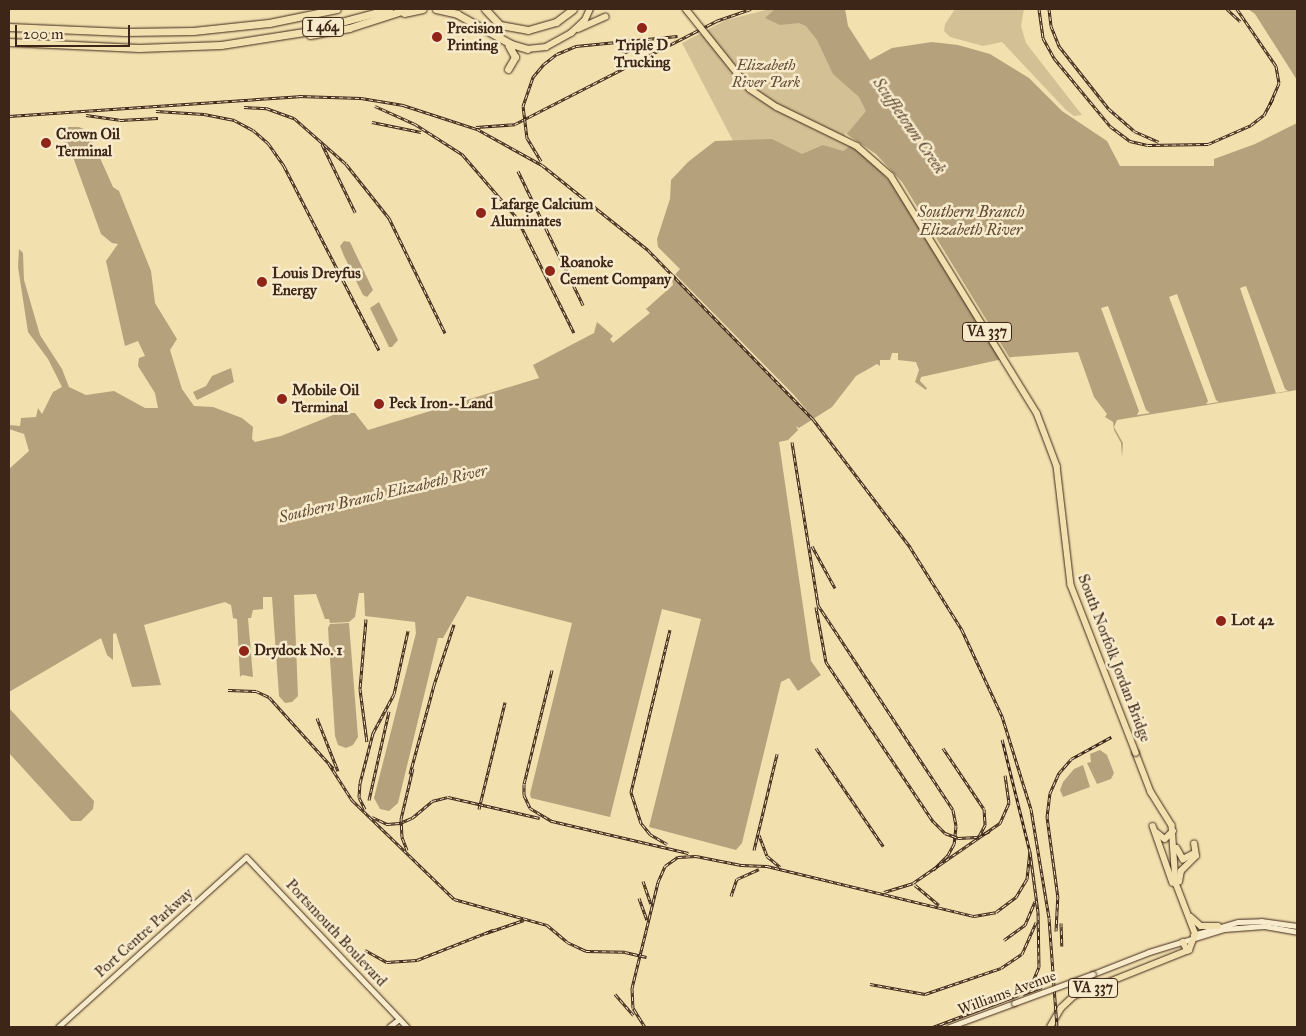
<!DOCTYPE html>
<style>
body{margin:0}
#map{position:relative;width:1306px;height:1036px;overflow:hidden;background:#f3e0af;font-family:"IM FELL Great Primer",serif}
div>[style]{position:absolute}
[style*='--x']{left:calc(var(--x)*1px);top:calc(var(--y)*1px);width:calc(var(--w)*1px);rotate:calc(var(--a)*1deg)}
.green>*{inset:0;background:#d4c095}
.water>*{inset:0;background:#b5a17c}
.pier>*{inset:0;background:#f3e0af}
.roads{filter:drop-shadow(0 0 1px #3d2618) drop-shadow(0 0 1px #3d2618)}
.secondary>*{height:5px;margin:-2.5px;padding:0 2.5px;transform-origin:2.5px;border-radius:2.5px;background:#f7ebcb}
.primary>*{height:5.5px;margin:-2.75px;padding:0 2.75px;transform-origin:2.75px;border-radius:2.75px;background:#f3e0af}
.highway>*{height:7px;margin:-3.5px;padding:0 3.5px;transform-origin:3.5px;border-radius:3.5px;background:#f3e0af}
.rail>*{height:3px;margin-top:-1.5px;transform-origin:0;background:repeating-linear-gradient(90deg,#f7ebcb 0 4px,#3d2618 0 8px);box-sizing:border-box;border-block:1px solid #3d2618}
.bridges{filter:drop-shadow(0 0 1px #3d2618) drop-shadow(0 0 1px #3d2618)}
.secondary-bridge>*{height:5px;margin:-2.5px;padding:0 2.5px;transform-origin:2.5px;border-radius:2.5px;background:#f7ebcb}
.primary-bridge>*{height:5.5px;margin:-2.75px;padding:0 2.75px;transform-origin:2.75px;border-radius:2.75px;background:#f3e0af}
.dots>*{width:14px;height:14px;translate:-50% -50%;box-sizing:border-box;border:2px solid #f7ebcb;border-radius:50%}
span{translate:-50% -50%;white-space:nowrap;text-align:center;line-height:1.15;-webkit-text-stroke:5px #f7ebcb;paint-order:stroke}
.shield-label span{padding:1px 4px;background:#f7ebcb;border:1px solid;border-radius:4px;-webkit-text-stroke-width:0}
.shield-label{font-size:14px;color:#3d2618;font-weight:700}
.poi-label{font-size:15px;color:#3d2618;font-weight:700}
.left{translate:0 -50%;text-align:left}
.park-label{font-size:15px;color:#634c37;font-style:italic}
.street-label{font-size:15px;color:#3d2618}
.water-label{font-size:16px;color:#614b36;font-style:italic}
.frame{position:absolute;inset:0;border:10px solid #3d2618;pointer-events:none}
.scale{position:absolute;left:15px;top:25px;width:115px;height:22px;box-sizing:border-box;border:2px solid #3d2618;border-top:0;padding-left:6px;font-size:15px;line-height:18px;white-space:nowrap;color:#3d2618;-webkit-text-stroke:4px #f7ebcb;paint-order:stroke}
</style>
<div id="map">
<div class="green">
<div style="clip-path:polygon(770px 9px,793px 9px,807px 21px,860px 96px,868px 112px,849px 149px,844px 152px,803px 156px,733px 141px,682px 43px,726px 20px)"></div>
<div style="clip-path:polygon(955px 9px,1024px 9px,1021px 26px,1026px 43px,1082px 115px,1074px 116px,1066px 110px,1002px 42px,983px 46px,950px 37px,944px 31px,945px 24px)"></div>
</div>
<div class="water">
<div style="clip-path:polygon(775px 9px,845px 9px,848px 26px,870px 60px,892px 48px,932px 42px,958px 45px,990px 54px,1029px 78px,1062px 111px,1107px 141px,1120px 166px,1214px 166px,1214px 159px,1255px 144px,1297px 123px,1297px 390px,1117px 420px,1114px 427px,1123px 443px,1122px 457px,1121px 443px,1114px 430px,1113px 422px,1105px 417px,1107px 414px,1094px 397px,1078px 352px,1012px 357px,921px 377px,920px 381px,927px 388px,926px 390px,915px 382px,919px 370px,916px 362px,898px 360px,898px 353px,892px 353px,890px 360px,880px 360px,880px 366px,877px 364px,856px 376px,832px 407px,799px 428px,796px 426px,798px 430px,788px 440px,779px 442px,811px 661px,821px 675px,798px 691px,789px 678px,781px 682px,742px 843px,736px 850px,649px 827px,701px 619px,662px 609px,610px 817px,531px 798px,530px 794px,572px 623px,467px 596px,443px 638px,438px 638px,398px 803px,389px 811px,380px 809px,374px 798px,416px 633px,415px 622px,365px 616px,364px 593px,359px 593px,355px 617px,349px 622px,330px 623px,329px 619px,325px 619px,316px 594px,294px 595px,298px 696px,292px 702px,285px 703px,279px 696px,272px 597px,263px 597px,263px 609px,253px 610px,251px 618px,248px 618px,253px 677px,242px 675px,240px 677px,237px 619px,233px 618px,231px 605px,225px 602px,144px 625px,161px 685px,132px 687px,116px 633px,113px 634px,113px 660px,107px 655px,101px 638px,9px 692px,9px 469px,29px 451px,24px 434px,9px 429px,9px 425px,20px 426px,21px 418px,36px 417px,38px 408px,42px 414px,53px 392px,62px 387px,48px 359px,28px 332px,18px 267px,19px 249px,23px 253px,24px 280px,40px 335px,62px 369px,69px 387px,86px 395px,114px 391px,145px 408px,158px 408px,155px 393px,138px 366px,139px 358px,145px 356px,138px 341px,125px 346px,106px 261px,118px 244px,112px 243px,101px 234px,73px 157px,59px 134px,59px 127px,79px 127px,88px 131px,113px 187px,119px 191px,151px 271px,155px 303px,177px 339px,170px 350px,182px 389px,194px 406px,213px 407px,242px 418px,253px 427px,252px 439px,255px 442px,281px 436px,338px 413px,355px 413px,368px 430px,539px 378px,533px 365px,594px 333px,597px 322px,613px 336px,610px 339px,613px 343px,650px 313px,646px 309px,673px 285px,672px 278px,680px 269px,658px 247px,657px 239px,670px 199px,671px 180px,688px 162px,715px 141px,772px 139px,802px 154px,823px 145px,843px 151px,849px 147px,846px 135px,866px 111px,859px 97px,833px 74px,817px 40px,806px 26px,799px 23px,780px 25px,765px 18px)"></div>
<div style="clip-path:polygon(1248px 9px,1297px 9px,1297px 80px,1255px 14px)"></div>
<div style="clip-path:polygon(344px 241px,350px 242px,373px 290px,367px 297px,363px 295px,344px 256px,340px 246px)"></div>
<div style="clip-path:polygon(379px 302px,398px 340px,392px 347px,389px 347px,370px 308px)"></div>
<div style="clip-path:polygon(231px 368px,234px 382px,197px 400px,193px 392px,206px 386px,212px 376px)"></div>
<div style="clip-path:polygon(349px 623px,358px 737px,353px 745px,346px 748px,338px 745px,335px 736px,328px 628px,330px 624px)"></div>
<div style="clip-path:polygon(9px 708px,94px 801px,93px 809px,81px 821px,71px 821px,9px 753px)"></div>
<div style="clip-path:polygon(1100px 750px,1107px 755px,1114px 773px,1111px 779px,1097px 784px,1087px 763px,1091px 762px,1090px 754px)"></div>
<div style="clip-path:polygon(1083px 765px,1090px 787px,1063px 797px,1060px 790px,1063px 782px,1074px 769px)"></div>
</div>
<div class="pier">
<div style="clip-path:polygon(845px 133px,876px 154px,902px 182px,1011px 360px,1002px 362px,895px 187px,871px 161px,845px 142px)"></div>
<div style="clip-path:polygon(674px 273px,794px 395px,814px 419px,679px 282px)"></div>
<div style="clip-path:polygon(1246px 286px,1285px 389px,1288px 391px,1276px 393px,1240px 288px)"></div>
<div style="clip-path:polygon(1177px 294px,1216px 400px,1219px 402px,1206px 404px,1208px 401px,1169px 297px)"></div>
<div style="clip-path:polygon(1108px 306px,1146px 410px,1150px 413px,1137px 415px,1139px 411px,1101px 308px)"></div>
</div>
<div class="roads">
<div class="secondary">
<div style="--x:1193;--y:935;--w:47;--a:-16.1"></div>
<div style="--x:1238;--y:922;--w:23;--a:-2"></div>
<div style="--x:1261;--y:921;--w:36;--a:8"></div>
<div style="--x:1093;--y:974;--w:60;--a:-21.4"></div>
<div style="--x:1149;--y:952;--w:78;--a:-17"></div>
<div style="--x:1224;--y:929;--w:40;--a:-4.3"></div>
<div style="--x:1264;--y:926;--w:34;--a:10"></div>
<div style="--x:58;--y:1027;--w:253;--a:-42.1"></div>
<div style="--x:246;--y:857;--w:234;--a:46.6"></div>
<div style="--x:389;--y:1027;--w:13;--a:-39"></div>
<div style="--x:949;--y:1027;--w:69;--a:-20.3"></div>
</div>
<div class="primary">
<div style="--x:578;--y:29;--w:30;--a:-24"></div>
<div style="--x:527;--y:49;--w:19;--a:-6"></div>
<div style="--x:546;--y:47;--w:29;--a:-29"></div>
<div style="--x:571;--y:33;--w:19;--a:-43"></div>
<div style="--x:585;--y:20;--w:12;--a:-66"></div>
<div style="--x:1136;--y:753;--w:42;--a:69"></div>
<div style="--x:1151;--y:792;--w:39;--a:58"></div>
<div style="--x:1172;--y:825;--w:59;--a:86.1"></div>
<div style="--x:1153;--y:826;--w:60;--a:70.7"></div>
<div style="--x:1156;--y:832;--w:11;--a:38"></div>
<div style="--x:1165;--y:839;--w:11;--a:-45"></div>
<div style="--x:1177;--y:848;--w:13;--a:61"></div>
<div style="--x:1183;--y:859;--w:11;--a:-27"></div>
<div style="--x:1179;--y:882;--w:11;--a:-80"></div>
<div style="--x:1181;--y:871;--w:21;--a:-45"></div>
<div style="--x:1196;--y:856;--w:12;--a:-99"></div>
<div style="--x:1191;--y:917;--w:13;--a:42"></div>
<div style="--x:1201;--y:926;--w:17;--a:0"></div>
<div style="--x:1183;--y:942;--w:10;--a:61"></div>
<div style="--x:1050;--y:1027;--w:22;--a:-60"></div>
<div style="--x:1061;--y:1008;--w:18;--a:-43"></div>
<div style="--x:1074;--y:996;--w:124;--a:-21.8"></div>
<div style="--x:1189;--y:950;--w:17;--a:-69"></div>
<div style="--x:1195;--y:934;--w:50;--a:-111"></div>
</div>
<div class="highway">
<div style="--x:436;--y:9;--w:22;--a:13"></div>
<div style="--x:457;--y:14;--w:62;--a:29.1"></div>
<div style="--x:511;--y:44;--w:17;--a:17"></div>
<div style="--x:485;--y:9;--w:22;--a:47"></div>
<div style="--x:500;--y:25;--w:28;--a:10"></div>
<div style="--x:528;--y:30;--w:29;--a:-16"></div>
<div style="--x:556;--y:22;--w:21;--a:-37"></div>
<div style="--x:404;--y:13;--w:19;--a:-12"></div>
<div style="--x:9;--y:27;--w:116;--a:2.5"></div>
<div style="--x:125;--y:32;--w:68;--a:-0.8"></div>
<div style="--x:193;--y:31;--w:76;--a:-6"></div>
<div style="--x:269;--y:23;--w:69;--a:-11.6"></div>
<div style="--x:310;--y:35;--w:40;--a:-10"></div>
<div style="--x:349;--y:28;--w:62;--a:-17.9"></div>
<div style="--x:9;--y:42;--w:130;--a:2.6"></div>
<div style="--x:139;--y:48;--w:82;--a:-2.1"></div>
<div style="--x:221;--y:45;--w:84;--a:-8.9"></div>
<div style="--x:304;--y:32;--w:88;--a:-15.1"></div>
<div style="--x:508;--y:69;--w:14;--a:-60"></div>
<div style="--x:515;--y:57;--w:13;--a:-119"></div>
</div>
</div>
<div class="rail">
<div style="--x:1039;--y:9;--w:29;--a:82"></div>
<div style="--x:1043;--y:38;--w:23;--a:61"></div>
<div style="--x:1054;--y:58;--w:88;--a:50.5"></div>
<div style="--x:1110;--y:126;--w:25;--a:37"></div>
<div style="--x:1130;--y:141;--w:18;--a:13"></div>
<div style="--x:1148;--y:145;--w:60;--a:-1"></div>
<div style="--x:1208;--y:144;--w:47;--a:-23.8"></div>
<div style="--x:1251;--y:125;--w:16;--a:-38"></div>
<div style="--x:1264;--y:115;--w:19;--a:-62"></div>
<div style="--x:1049;--y:9;--w:17;--a:83"></div>
<div style="--x:1051;--y:26;--w:22;--a:68"></div>
<div style="--x:1059;--y:46;--w:80;--a:51.6"></div>
<div style="--x:1109;--y:109;--w:33;--a:41"></div>
<div style="--x:1134;--y:131;--w:27;--a:24"></div>
<div style="--x:1227;--y:9;--w:18;--a:43"></div>
<div style="--x:1237;--y:9;--w:69;--a:55.6"></div>
<div style="--x:1276;--y:66;--w:17;--a:80"></div>
<div style="--x:1279;--y:83;--w:23;--a:113"></div>
<div style="--x:622;--y:53;--w:25;--a:-18"></div>
<div style="--x:375;--y:106;--w:44;--a:24.2"></div>
<div style="--x:415;--y:124;--w:56;--a:32.6"></div>
<div style="--x:462;--y:154;--w:84;--a:49.3"></div>
<div style="--x:517;--y:218;--w:128;--a:63.6"></div>
<div style="--x:244;--y:107;--w:22;--a:3"></div>
<div style="--x:266;--y:108;--w:30;--a:20"></div>
<div style="--x:294;--y:118;--w:69;--a:41.5"></div>
<div style="--x:346;--y:164;--w:69;--a:51.5"></div>
<div style="--x:389;--y:218;--w:128;--a:64"></div>
<div style="--x:156;--y:111;--w:48;--a:3.6"></div>
<div style="--x:204;--y:114;--w:31;--a:11"></div>
<div style="--x:234;--y:120;--w:21;--a:28"></div>
<div style="--x:253;--y:130;--w:20;--a:41"></div>
<div style="--x:268;--y:143;--w:28;--a:55"></div>
<div style="--x:284;--y:166;--w:207;--a:62.7"></div>
<div style="--x:86;--y:115;--w:34;--a:8"></div>
<div style="--x:120;--y:120;--w:38;--a:-3"></div>
<div style="--x:9;--y:116;--w:291;--a:-3.9"></div>
<div style="--x:299;--y:96;--w:62;--a:1.8"></div>
<div style="--x:361;--y:98;--w:43;--a:9.5"></div>
<div style="--x:403;--y:105;--w:78;--a:18"></div>
<div style="--x:477;--y:129;--w:74;--a:29"></div>
<div style="--x:542;--y:165;--w:136;--a:38.7"></div>
<div style="--x:648;--y:250;--w:236;--a:45.7"></div>
<div style="--x:813;--y:419;--w:161;--a:52.8"></div>
<div style="--x:910;--y:547;--w:98;--a:57.9"></div>
<div style="--x:962;--y:630;--w:95;--a:65.1"></div>
<div style="--x:1002;--y:716;--w:97;--a:72.7"></div>
<div style="--x:1031;--y:809;--w:110;--a:80.6"></div>
<div style="--x:1049;--y:918;--w:109;--a:85.8"></div>
<div style="--x:372;--y:122;--w:50;--a:11.5"></div>
<div style="--x:476;--y:127;--w:39;--a:-4"></div>
<div style="--x:515;--y:124;--w:226;--a:-27.1"></div>
<div style="--x:716;--y:21;--w:37;--a:-19"></div>
<div style="--x:322;--y:144;--w:76;--a:64.1"></div>
<div style="--x:541;--y:161;--w:27;--a:-121"></div>
<div style="--x:527;--y:138;--w:32;--a:-97"></div>
<div style="--x:523;--y:106;--w:31;--a:-71"></div>
<div style="--x:533;--y:77;--w:17;--a:-50"></div>
<div style="--x:544;--y:64;--w:16;--a:-38"></div>
<div style="--x:557;--y:54;--w:21;--a:-23"></div>
<div style="--x:576;--y:46;--w:102;--a:-5.6"></div>
<div style="--x:518;--y:171;--w:149;--a:64.1"></div>
<div style="--x:792;--y:442;--w:165;--a:80.9"></div>
<div style="--x:818;--y:605;--w:245;--a:56.6"></div>
<div style="--x:953;--y:810;--w:16;--a:79"></div>
<div style="--x:956;--y:826;--w:18;--a:96"></div>
<div style="--x:954;--y:844;--w:13;--a:119"></div>
<div style="--x:948;--y:855;--w:21;--a:135"></div>
<div style="--x:812;--y:546;--w:48;--a:61.3"></div>
<div style="--x:816;--y:607;--w:56;--a:79.7"></div>
<div style="--x:826;--y:662;--w:192;--a:56.1"></div>
<div style="--x:933;--y:821;--w:17;--a:45"></div>
<div style="--x:945;--y:833;--w:14;--a:21"></div>
<div style="--x:958;--y:838;--w:19;--a:-3"></div>
<div style="--x:977;--y:837;--w:14;--a:-25"></div>
<div style="--x:366;--y:619;--w:70;--a:94.9"></div>
<div style="--x:360;--y:689;--w:53;--a:82.5"></div>
<div style="--x:552;--y:670;--w:117;--a:103.8"></div>
<div style="--x:524;--y:784;--w:11;--a:90"></div>
<div style="--x:524;--y:795;--w:14;--a:65"></div>
<div style="--x:530;--y:808;--w:26;--a:31"></div>
<div style="--x:552;--y:821;--w:140;--a:13.2"></div>
<div style="--x:228;--y:690;--w:28;--a:2"></div>
<div style="--x:256;--y:691;--w:14;--a:25"></div>
<div style="--x:269;--y:697;--w:96;--a:48"></div>
<div style="--x:317;--y:718;--w:57;--a:68.4"></div>
<div style="--x:816;--y:748;--w:119;--a:55.6"></div>
<div style="--x:943;--y:748;--w:73;--a:56.1"></div>
<div style="--x:984;--y:809;--w:16;--a:86"></div>
<div style="--x:985;--y:825;--w:15;--a:118"></div>
<div style="--x:329;--y:764;--w:43;--a:57.4"></div>
<div style="--x:352;--y:800;--w:142;--a:44.1"></div>
<div style="--x:454;--y:899;--w:97;--a:15.6"></div>
<div style="--x:547;--y:925;--w:26;--a:40"></div>
<div style="--x:567;--y:942;--w:21;--a:25"></div>
<div style="--x:586;--y:951;--w:39;--a:1"></div>
<div style="--x:625;--y:952;--w:22;--a:13"></div>
<div style="--x:410;--y:774;--w:92;--a:-74.9"></div>
<div style="--x:434;--y:685;--w:64;--a:-71.8"></div>
<div style="--x:369;--y:800;--w:91;--a:-77.3"></div>
<div style="--x:365;--y:809;--w:13;--a:-117"></div>
<div style="--x:359;--y:797;--w:14;--a:-86"></div>
<div style="--x:360;--y:783;--w:52;--a:-75.4"></div>
<div style="--x:373;--y:733;--w:44;--a:-61.7"></div>
<div style="--x:394;--y:694;--w:65;--a:-77.5"></div>
<div style="--x:479;--y:809;--w:110;--a:-76.3"></div>
<div style="--x:372;--y:817;--w:17;--a:25"></div>
<div style="--x:387;--y:824;--w:13;--a:-4"></div>
<div style="--x:400;--y:823;--w:13;--a:-23"></div>
<div style="--x:412;--y:818;--w:26;--a:-40"></div>
<div style="--x:432;--y:801;--w:16;--a:-14"></div>
<div style="--x:448;--y:797;--w:94;--a:12.9"></div>
<div style="--x:759;--y:835;--w:22;--a:69"></div>
<div style="--x:767;--y:856;--w:17;--a:40"></div>
<div style="--x:667;--y:844;--w:20;--a:-150"></div>
<div style="--x:650;--y:834;--w:14;--a:-129"></div>
<div style="--x:641;--y:823;--w:33;--a:-108"></div>
<div style="--x:631;--y:792;--w:167;--a:-76.5"></div>
<div style="--x:407;--y:850;--w:14;--a:-111"></div>
<div style="--x:402;--y:837;--w:18;--a:-93"></div>
<div style="--x:401;--y:819;--w:52;--a:-76.8"></div>
<div style="--x:754;--y:850;--w:99;--a:-76.5"></div>
<div style="--x:643;--y:881;--w:24;--a:71"></div>
<div style="--x:915;--y:885;--w:31;--a:40"></div>
<div style="--x:884;--y:892;--w:30;--a:-17"></div>
<div style="--x:913;--y:883;--w:106;--a:-34.6"></div>
<div style="--x:1000;--y:823;--w:22;--a:-66"></div>
<div style="--x:1009;--y:803;--w:28;--a:-98"></div>
<div style="--x:731;--y:896;--w:18;--a:-71"></div>
<div style="--x:737;--y:879;--w:24;--a:-24"></div>
<div style="--x:639;--y:898;--w:23;--a:70"></div>
<div style="--x:1061;--y:923;--w:23;--a:88"></div>
<div style="--x:1056;--y:931;--w:33;--a:-87"></div>
<div style="--x:1058;--y:898;--w:82;--a:-97.7"></div>
<div style="--x:1047;--y:817;--w:24;--a:-83"></div>
<div style="--x:1050;--y:793;--w:22;--a:-66"></div>
<div style="--x:1059;--y:773;--w:18;--a:-49"></div>
<div style="--x:1071;--y:759;--w:46;--a:-28.8"></div>
<div style="--x:486;--y:933;--w:40;--a:-18.9"></div>
<div style="--x:1004;--y:940;--w:26;--a:-36"></div>
<div style="--x:1025;--y:925;--w:26;--a:-67"></div>
<div style="--x:365;--y:950;--w:25;--a:29"></div>
<div style="--x:387;--y:962;--w:30;--a:-4"></div>
<div style="--x:417;--y:960;--w:82;--a:-21.5"></div>
<div style="--x:870;--y:984;--w:56;--a:10.3"></div>
<div style="--x:925;--y:994;--w:80;--a:-18.9"></div>
<div style="--x:1001;--y:968;--w:25;--a:-34"></div>
<div style="--x:1022;--y:954;--w:35;--a:-66"></div>
<div style="--x:615;--y:994;--w:28;--a:49"></div>
<div style="--x:1023;--y:994;--w:20;--a:-20"></div>
<div style="--x:645;--y:1027;--w:22;--a:-122"></div>
<div style="--x:633;--y:1008;--w:20;--a:-93"></div>
<div style="--x:632;--y:988;--w:109;--a:-76.2"></div>
<div style="--x:658;--y:882;--w:17;--a:-66"></div>
<div style="--x:665;--y:866;--w:16;--a:-35"></div>
<div style="--x:678;--y:857;--w:18;--a:-3"></div>
<div style="--x:696;--y:856;--w:46;--a:11.3"></div>
<div style="--x:741;--y:865;--w:26;--a:2"></div>
<div style="--x:767;--y:866;--w:213;--a:13.6"></div>
<div style="--x:974;--y:916;--w:22;--a:-10"></div>
<div style="--x:996;--y:912;--w:25;--a:-37"></div>
<div style="--x:1016;--y:897;--w:21;--a:-59"></div>
<div style="--x:1027;--y:879;--w:27;--a:-84"></div>
<div style="--x:933;--y:1027;--w:91;--a:-20.6"></div>
<div style="--x:1018;--y:995;--w:21;--a:-43"></div>
<div style="--x:1033;--y:981;--w:15;--a:-67"></div>
<div style="--x:1039;--y:967;--w:55;--a:-91"></div>
<div style="--x:1038;--y:912;--w:61;--a:-97.6"></div>
<div style="--x:1030;--y:852;--w:116;--a:-103.9"></div>
</div>
<div class="bridges">
<div class="secondary-bridge">
<div style="--x:1014;--y:1003;--w:84;--a:-20.2"></div>
</div>
<div class="primary-bridge">
<div style="--x:686;--y:9;--w:102;--a:51.3"></div>
<div style="--x:750;--y:89;--w:32;--a:34"></div>
<div style="--x:777;--y:107;--w:89;--a:26"></div>
<div style="--x:857;--y:146;--w:45;--a:41.4"></div>
<div style="--x:891;--y:176;--w:278;--a:58.4"></div>
<div style="--x:1037;--y:413;--w:57;--a:69.3"></div>
<div style="--x:1057;--y:466;--w:120;--a:83.3"></div>
<div style="--x:1071;--y:585;--w:180;--a:68.8"></div>
</div>
</div>
<div class="dots">
<div style="left:642px;top:28px;background:#8f2418"></div>
<div style="left:437px;top:37px;background:#8f2418"></div>
<div style="left:46px;top:143px;background:#8f2418"></div>
<div style="left:481px;top:213px;background:#8f2418"></div>
<div style="left:550px;top:271px;background:#8f2418"></div>
<div style="left:262px;top:282px;background:#8f2418"></div>
<div style="left:282px;top:399px;background:#8f2418"></div>
<div style="left:379px;top:404px;background:#8f2418"></div>
<div style="left:1221px;top:621px;background:#8f2418"></div>
<div style="left:244px;top:651px;background:#8f2418"></div>
</div>
<div class="shield-label">
<span style="left:323px;top:27px">I 464</span>
<span style="left:987px;top:332px">VA 337</span>
<span style="left:1093px;top:988px">VA 337</span>
</div>
<div class="poi-label">
<span class="left" style="left:447px;top:37px">Precision<br>Printing</span>
<span style="left:642px;top:54px">Triple D<br>Trucking</span>
<span class="left" style="left:56px;top:143px">Crown Oil<br>Terminal</span>
<span class="left" style="left:491px;top:213px">Lafarge Calcium<br>Aluminates</span>
<span class="left" style="left:560px;top:271px">Roanoke<br>Cement Company</span>
<span class="left" style="left:272px;top:282px">Louis Dreyfus<br>Energy</span>
<span class="left" style="left:292px;top:399px">Mobile Oil<br>Terminal</span>
<span class="left" style="left:389px;top:404px">Peck Iron--Land</span>
<span class="left" style="left:1231px;top:621px">Lot 42</span>
<span class="left" style="left:254px;top:651px">Drydock No. 1</span>
</div>
<div class="park-label">
<span style="left:766px;top:74px">Elizabeth<br>River Park</span>
</div>
<div class="street-label">
<span style="left:1114px;top:658px;rotate:69deg">South Norfolk Jordan Bridge</span>
<span style="left:144px;top:933px;rotate:-42deg">Port Centre Parkway</span>
<span style="left:336px;top:933px;rotate:47deg">Portsmouth Boulevard</span>
<span style="left:1007px;top:993px;rotate:-20deg">Williams Avenue</span>
</div>
<div class="water-label">
<span style="left:909px;top:126px;rotate:55deg">Scuffletown Creek</span>
<span style="left:971px;top:221px">Southern Branch<br>Elizabeth River</span>
<span style="left:383px;top:494px;rotate:-13deg">Southern Branch Elizabeth River</span>
</div>
<div class="frame"></div>
<div class="scale">200 m</div>
</div>
